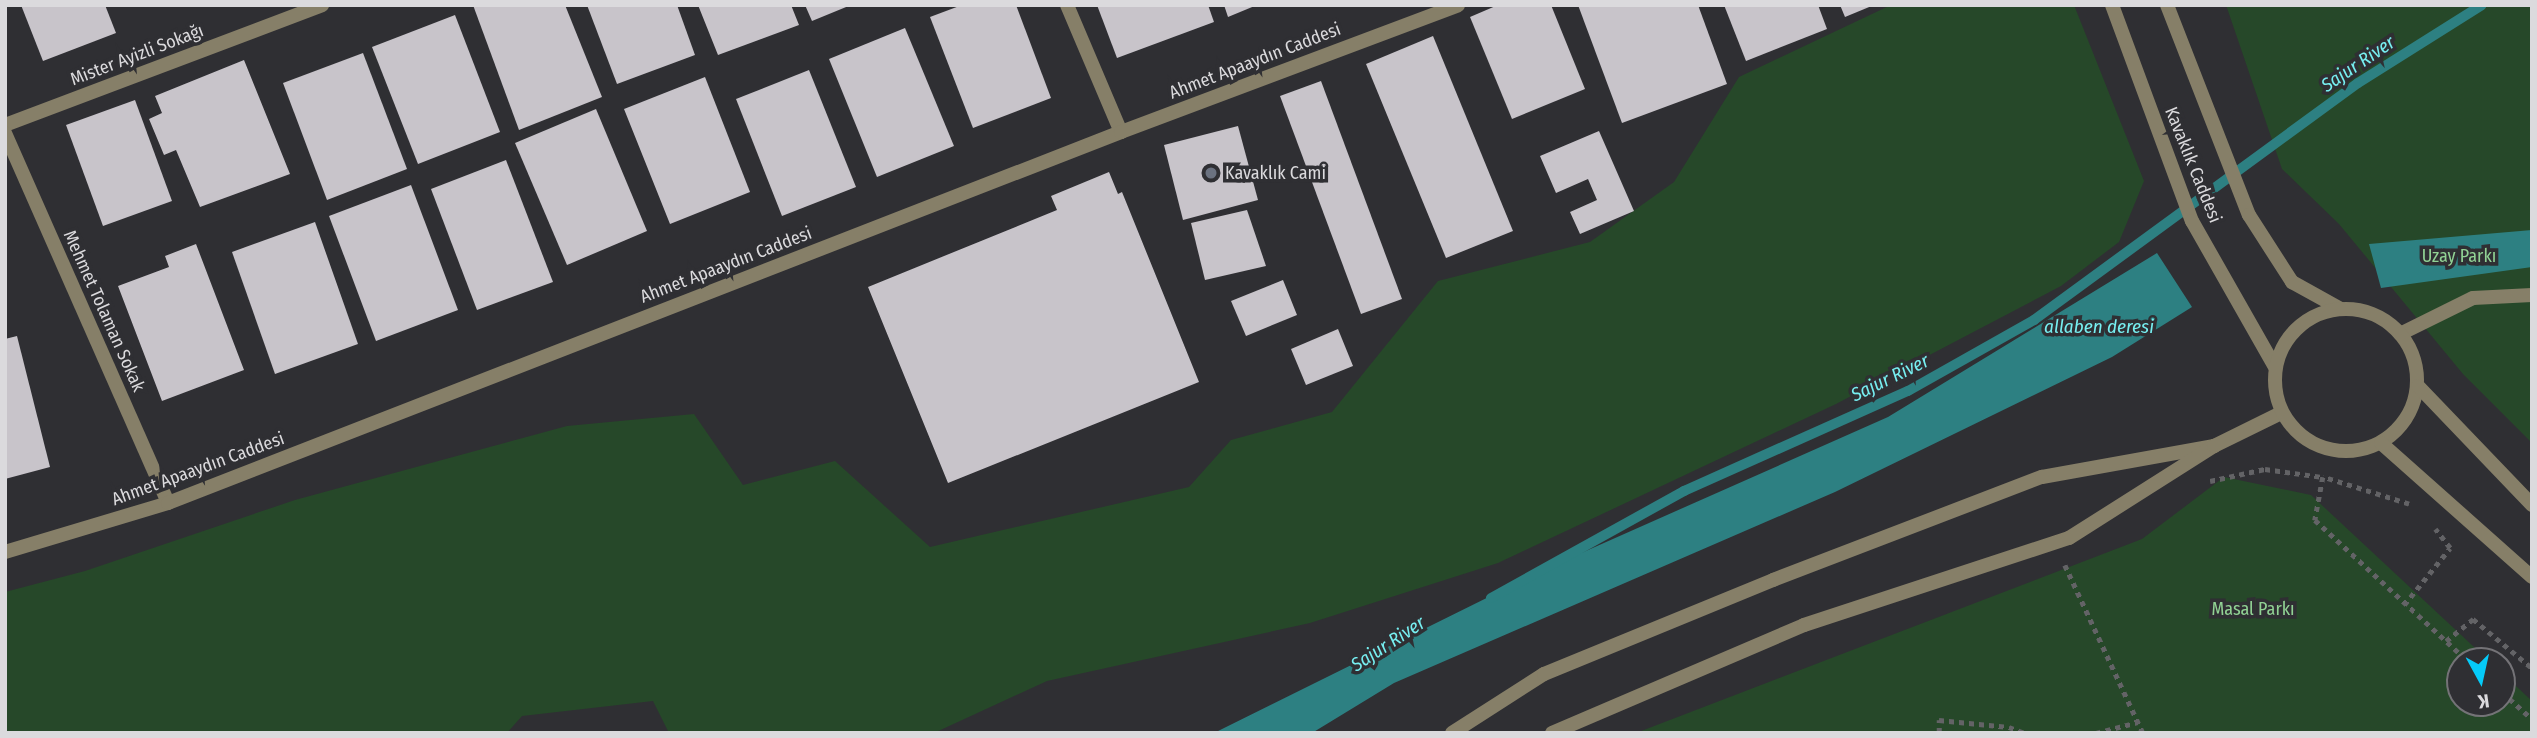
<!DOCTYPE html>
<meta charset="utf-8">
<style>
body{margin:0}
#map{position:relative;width:2537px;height:738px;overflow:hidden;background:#2f2f33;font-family:"Fira Sans Condensed",sans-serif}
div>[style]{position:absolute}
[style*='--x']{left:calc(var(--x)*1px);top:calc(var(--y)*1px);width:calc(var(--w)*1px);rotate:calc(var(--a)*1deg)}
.green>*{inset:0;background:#264829}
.water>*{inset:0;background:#2d8082}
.stream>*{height:10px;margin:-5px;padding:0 5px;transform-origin:5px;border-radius:5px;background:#2d8082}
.building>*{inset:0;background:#c8c4ca}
.path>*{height:4.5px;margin-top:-2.25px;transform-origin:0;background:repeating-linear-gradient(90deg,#636366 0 5px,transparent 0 10px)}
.minor>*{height:14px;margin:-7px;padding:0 7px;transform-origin:7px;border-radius:7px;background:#867f68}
.tertiary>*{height:14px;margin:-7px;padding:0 7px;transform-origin:7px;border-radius:7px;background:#867f68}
.tertiary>.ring{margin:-7px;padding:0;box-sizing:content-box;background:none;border:14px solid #867f68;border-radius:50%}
.dots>*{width:19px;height:19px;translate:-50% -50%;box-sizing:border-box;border:4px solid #2f2f33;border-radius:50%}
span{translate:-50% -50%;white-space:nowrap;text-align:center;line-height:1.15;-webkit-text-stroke:7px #2f2f33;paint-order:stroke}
.street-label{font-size:18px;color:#dbdadd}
.poi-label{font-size:18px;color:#dbdadd}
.left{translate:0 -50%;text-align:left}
.park-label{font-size:18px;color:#91d294}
.water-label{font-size:19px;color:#77eff1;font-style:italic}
.frame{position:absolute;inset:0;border:7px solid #dbdadd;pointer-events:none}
.north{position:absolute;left:2446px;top:647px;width:70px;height:70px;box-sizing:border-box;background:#2f2f33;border:2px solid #747377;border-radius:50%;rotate:172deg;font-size:19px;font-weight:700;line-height:28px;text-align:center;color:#dbdadd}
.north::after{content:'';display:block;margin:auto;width:24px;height:32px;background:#05cbf9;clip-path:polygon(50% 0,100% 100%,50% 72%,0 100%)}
</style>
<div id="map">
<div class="green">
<div style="clip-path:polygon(1891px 5px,2074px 5px,2144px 181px,2119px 242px,2061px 286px,1836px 404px,1498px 563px,1310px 623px,1047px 681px,934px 733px,669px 733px,653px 701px,522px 716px,507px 733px,5px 733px,5px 592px,85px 571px,295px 500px,567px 426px,694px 414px,743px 485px,835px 461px,930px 547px,1189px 487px,1231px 440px,1332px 412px,1438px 281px,1590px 242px,1674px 182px,1739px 77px)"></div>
<div style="clip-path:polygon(2226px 5px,2532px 5px,2532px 443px,2463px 374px,2339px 224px,2282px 169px)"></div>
<div style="clip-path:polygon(2224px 477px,2311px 495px,2489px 661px,2460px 661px,2460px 703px,2502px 703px,2502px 673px,2532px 701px,2532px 733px,1636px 733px,2142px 539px)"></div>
</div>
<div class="water">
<div style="clip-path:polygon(2532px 230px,2532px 267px,2381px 288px,2369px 244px)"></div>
<div style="clip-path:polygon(2157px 253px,2192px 307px,2112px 357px,1835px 492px,1394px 683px,1312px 733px,1214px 733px,1543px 570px,1888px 417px)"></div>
</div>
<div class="stream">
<div style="--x:1491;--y:598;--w:221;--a:-29"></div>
<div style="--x:1684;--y:491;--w:245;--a:-24.1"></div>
<div style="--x:1908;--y:391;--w:145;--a:-29.4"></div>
<div style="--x:2034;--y:320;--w:401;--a:-36.2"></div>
<div style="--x:2358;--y:83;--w:146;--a:-32.2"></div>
</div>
<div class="building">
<div style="clip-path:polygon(21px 5px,105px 5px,116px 33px,43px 61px)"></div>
<div style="clip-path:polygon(473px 5px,565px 5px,602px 97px,519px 130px)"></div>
<div style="clip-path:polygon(587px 5px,677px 5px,695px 55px,617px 84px)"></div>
<div style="clip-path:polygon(698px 5px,791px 5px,799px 25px,718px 55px)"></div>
<div style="clip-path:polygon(805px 5px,851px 5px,812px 21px)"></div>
<div style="clip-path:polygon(962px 5px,1016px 5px,1051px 98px,973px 128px,930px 17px)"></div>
<div style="clip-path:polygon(1097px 5px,1208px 5px,1214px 22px,1117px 58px)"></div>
<div style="clip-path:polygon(1224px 5px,1257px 5px,1228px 17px)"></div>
<div style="clip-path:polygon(1498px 5px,1551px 5px,1585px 89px,1512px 119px,1470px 17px)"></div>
<div style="clip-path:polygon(1578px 5px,1698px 5px,1727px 84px,1622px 123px)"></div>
<div style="clip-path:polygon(1724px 5px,1818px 5px,1827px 29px,1746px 61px)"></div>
<div style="clip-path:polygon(1840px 5px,1874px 5px,1845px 17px)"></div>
<div style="clip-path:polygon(455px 15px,500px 132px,418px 164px,372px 47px)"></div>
<div style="clip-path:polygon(905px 28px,954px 146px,877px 177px,829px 59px)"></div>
<div style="clip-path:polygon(1433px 36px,1513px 231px,1446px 258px,1366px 64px)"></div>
<div style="clip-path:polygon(363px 53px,407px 169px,327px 200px,283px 83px)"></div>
<div style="clip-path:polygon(244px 60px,290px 174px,200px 207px,176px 150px,164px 155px,149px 119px,162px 113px,155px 96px)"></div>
<div style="clip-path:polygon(809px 70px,856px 187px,782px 216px,736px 99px)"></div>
<div style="clip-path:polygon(705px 77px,750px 192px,670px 224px,624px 109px)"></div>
<div style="clip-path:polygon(1321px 81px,1402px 299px,1361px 314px,1280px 96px)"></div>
<div style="clip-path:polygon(135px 100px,172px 201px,103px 226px,66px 125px)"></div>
<div style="clip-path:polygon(596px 109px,647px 231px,567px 265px,515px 143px)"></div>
<div style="clip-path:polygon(1238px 126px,1258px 200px,1183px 220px,1164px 145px)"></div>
<div style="clip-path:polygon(1599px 131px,1634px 211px,1580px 234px,1570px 212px,1597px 200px,1588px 179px,1556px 193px,1540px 156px)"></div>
<div style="clip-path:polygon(506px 160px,553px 282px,477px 310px,431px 189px)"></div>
<div style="clip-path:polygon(1109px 172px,1118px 194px,1122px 192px,1199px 382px,948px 483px,868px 287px,1057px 210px,1051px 196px)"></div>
<div style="clip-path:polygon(411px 185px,458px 310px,376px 341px,329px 216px)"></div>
<div style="clip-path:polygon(1247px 210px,1266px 266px,1205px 280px,1191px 223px)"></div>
<div style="clip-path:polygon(315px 222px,358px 344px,275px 374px,232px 252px)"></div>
<div style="clip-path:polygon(196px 244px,244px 370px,162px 401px,118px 286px,169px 267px,165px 256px)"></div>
<div style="clip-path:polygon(1283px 280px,1297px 315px,1246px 336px,1231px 301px)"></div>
<div style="clip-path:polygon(1338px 329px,1353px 366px,1306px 385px,1291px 349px)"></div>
<div style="clip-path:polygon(17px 336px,50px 467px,5px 479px,5px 339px)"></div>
</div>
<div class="path">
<div style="--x:2210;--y:481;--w:56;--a:-12.3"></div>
<div style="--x:2265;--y:469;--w:59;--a:7.9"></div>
<div style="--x:2409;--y:504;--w:90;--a:-162.6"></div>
<div style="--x:2323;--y:477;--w:44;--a:100.5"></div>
<div style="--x:2315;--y:520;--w:208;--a:42.7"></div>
<div style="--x:2065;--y:565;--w:185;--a:65.1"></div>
<div style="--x:2404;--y:605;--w:73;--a:-51.1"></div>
<div style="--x:2450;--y:548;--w:24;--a:-128"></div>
<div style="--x:2446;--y:641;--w:35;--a:-39"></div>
<div style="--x:2473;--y:619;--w:77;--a:39.7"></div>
<div style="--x:2502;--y:692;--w:40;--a:42"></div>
<div style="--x:1939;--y:733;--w:13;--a:-90"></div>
<div style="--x:1939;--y:720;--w:70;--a:5.7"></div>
<div style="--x:2009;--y:727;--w:17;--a:21"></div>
<div style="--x:2096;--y:733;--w:43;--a:-14.7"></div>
</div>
<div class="minor">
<div style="--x:1067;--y:5;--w:138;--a:67"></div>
<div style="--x:5;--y:125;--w:339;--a:-20.7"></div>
<div style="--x:5;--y:133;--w:404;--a:66.2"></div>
<div style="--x:2400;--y:334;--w:81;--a:-26.3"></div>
<div style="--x:2473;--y:298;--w:59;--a:-2.9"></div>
<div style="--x:1452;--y:733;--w:109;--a:-32.7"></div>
<div style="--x:1544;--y:674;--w:248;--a:-22.3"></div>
<div style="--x:1773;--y:580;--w:288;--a:-21"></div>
<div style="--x:2042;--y:477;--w:175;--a:-10.2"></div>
<div style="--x:1552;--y:733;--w:274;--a:-23.2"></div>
<div style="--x:1804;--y:625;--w:279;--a:-18.2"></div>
<div style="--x:2069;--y:538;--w:172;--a:-32.4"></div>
<div style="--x:2214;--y:446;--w:75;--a:-26.2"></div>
</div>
<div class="tertiary">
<div style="--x:2112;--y:5;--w:230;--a:69.7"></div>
<div style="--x:2192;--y:221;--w:168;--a:60.4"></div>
<div style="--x:2167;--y:5;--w:225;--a:68.7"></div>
<div style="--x:2249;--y:215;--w:80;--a:57.3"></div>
<div style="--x:2292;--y:282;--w:56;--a:28.9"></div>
<div class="ring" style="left:2275px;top:309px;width:128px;height:128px"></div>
<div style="--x:2418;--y:386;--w:165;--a:46.2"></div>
<div style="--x:2381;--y:443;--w:202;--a:41.6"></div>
<div style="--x:5;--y:552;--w:170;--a:-16.7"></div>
<div style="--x:168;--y:503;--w:1023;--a:-21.27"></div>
<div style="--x:1121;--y:132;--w:360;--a:-20.6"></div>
</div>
<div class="dots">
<div style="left:1211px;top:173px;background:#6b7280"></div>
</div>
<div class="street-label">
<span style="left:137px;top:55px;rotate:-21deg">Mister Ayizli Sokağı</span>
<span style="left:1255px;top:61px;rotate:-21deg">Ahmet Apaaydın Caddesi</span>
<span style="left:2193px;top:165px;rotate:68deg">Kavaklık Caddesi</span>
<span style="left:726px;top:265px;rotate:-21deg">Ahmet Apaaydın Caddesi</span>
<span style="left:104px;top:311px;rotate:66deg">Mehmet Tolaman Sokak</span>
<span style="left:198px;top:469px;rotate:-20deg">Ahmet Apaaydın Caddesi</span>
</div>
<div class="poi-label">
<span class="left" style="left:1225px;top:173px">Kavaklık Cami</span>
</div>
<div class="park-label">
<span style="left:2459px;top:256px">Uzay Parkı</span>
<span style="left:2253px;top:609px">Masal Parkı</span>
</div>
<div class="water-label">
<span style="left:2358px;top:64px;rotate:-34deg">Sajur River</span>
<span style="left:2099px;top:327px">allaben deresi</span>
<span style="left:1890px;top:378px;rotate:-26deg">Sajur River</span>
<span style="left:1388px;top:644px;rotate:-33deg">Sajur River</span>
</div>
<div class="frame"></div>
<div class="north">K</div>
</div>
